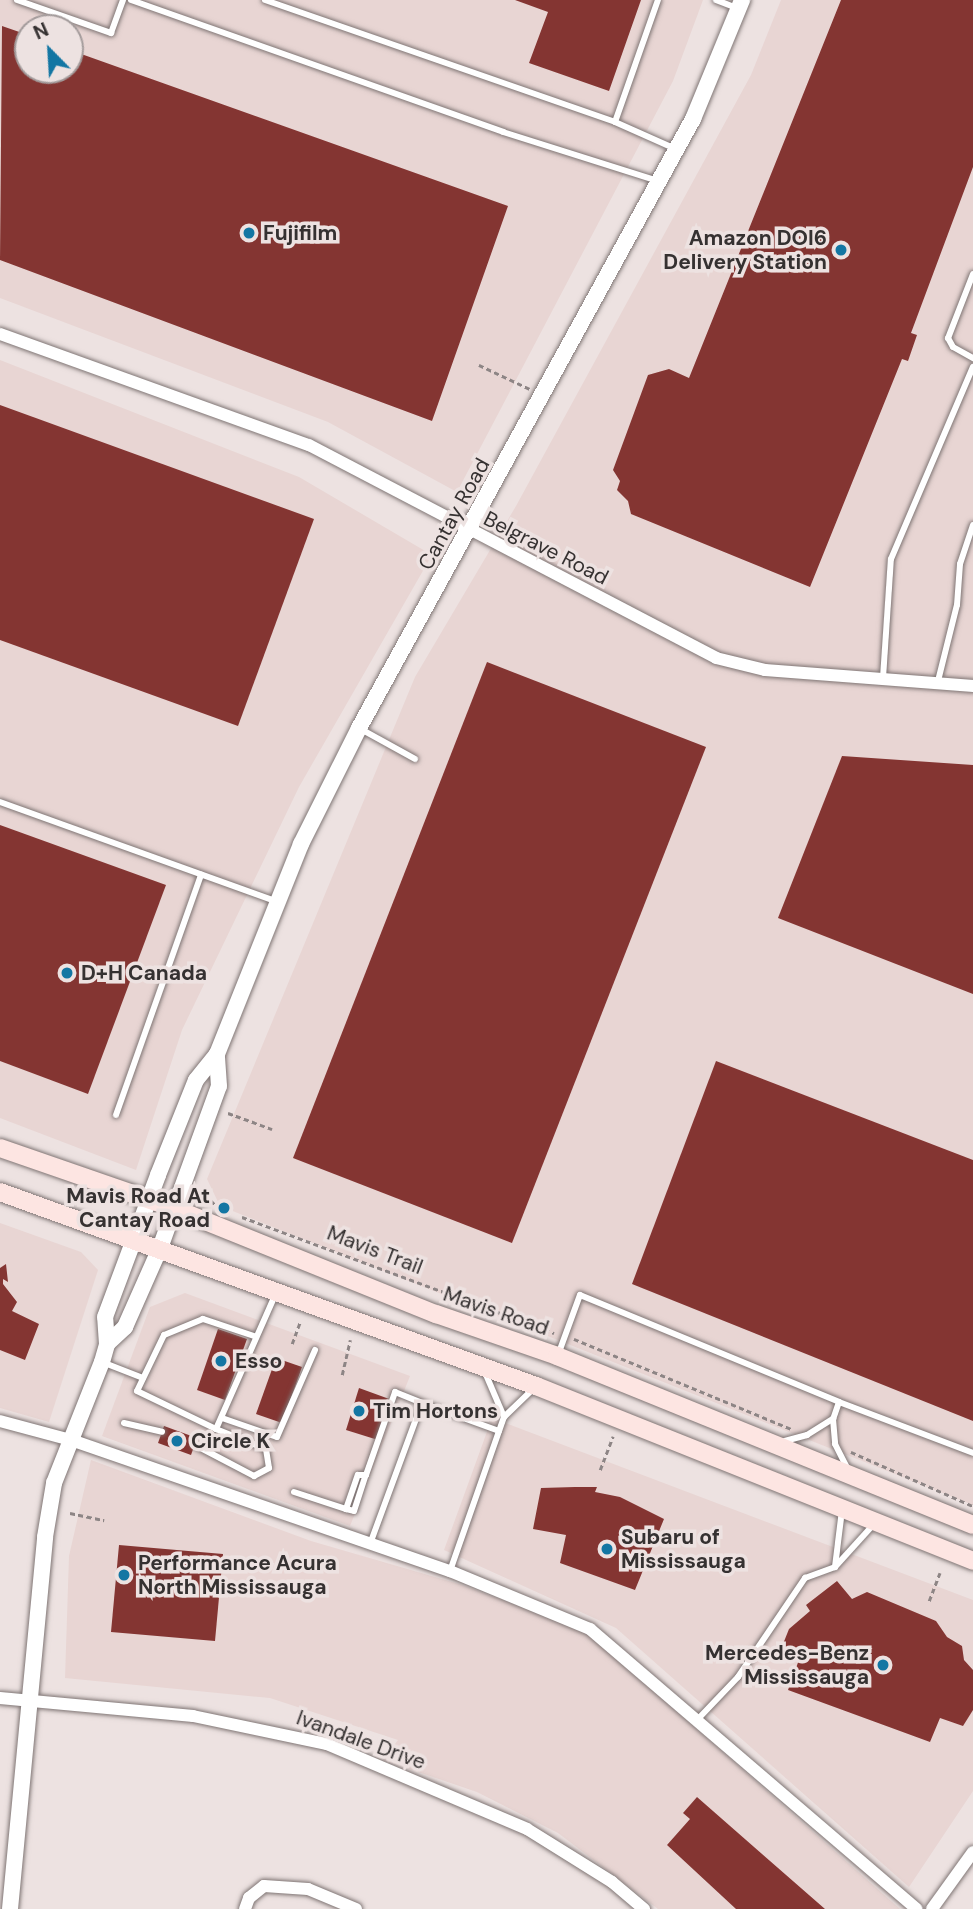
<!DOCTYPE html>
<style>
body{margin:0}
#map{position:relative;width:973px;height:1909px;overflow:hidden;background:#ede2e1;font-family:"DM Sans",sans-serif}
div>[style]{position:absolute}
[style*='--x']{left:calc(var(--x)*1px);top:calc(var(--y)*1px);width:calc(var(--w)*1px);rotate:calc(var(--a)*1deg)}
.built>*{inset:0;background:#e8d5d3}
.building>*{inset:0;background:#843532}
.path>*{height:2.5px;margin-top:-1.25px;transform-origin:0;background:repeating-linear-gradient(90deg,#8d8585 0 5px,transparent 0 8.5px)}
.roads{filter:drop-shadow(0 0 2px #7f7574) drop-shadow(0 0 2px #7f7574)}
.service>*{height:6px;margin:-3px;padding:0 3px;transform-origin:3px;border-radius:3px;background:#fff}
.minor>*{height:12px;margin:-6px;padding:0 6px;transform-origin:6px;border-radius:6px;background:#fff}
.tertiary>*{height:16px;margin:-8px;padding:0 8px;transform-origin:8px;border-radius:8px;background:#fff}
.secondary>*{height:18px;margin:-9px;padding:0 9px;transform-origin:9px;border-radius:9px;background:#fde5e2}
.dots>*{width:19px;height:19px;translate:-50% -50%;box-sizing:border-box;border:4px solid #ede2e1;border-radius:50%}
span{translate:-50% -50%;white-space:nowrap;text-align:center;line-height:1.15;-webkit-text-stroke:7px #ede2e1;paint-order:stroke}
.poi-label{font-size:21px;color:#353131;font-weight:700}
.left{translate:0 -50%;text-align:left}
.right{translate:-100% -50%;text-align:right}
.street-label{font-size:21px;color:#353131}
.north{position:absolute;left:14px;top:14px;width:70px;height:70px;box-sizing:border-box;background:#ede2e1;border:2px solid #a39b9b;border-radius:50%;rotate:336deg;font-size:19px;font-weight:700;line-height:28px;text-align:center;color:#353131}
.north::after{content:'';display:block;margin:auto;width:24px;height:32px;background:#1376a3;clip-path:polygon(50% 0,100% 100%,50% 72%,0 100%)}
</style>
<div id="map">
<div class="built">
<div style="clip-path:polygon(evenodd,0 0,703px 0,673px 81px,457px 492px,328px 422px,0 298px,0 0,28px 28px,70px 28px,70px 70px,28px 70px,28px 28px)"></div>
<div style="clip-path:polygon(781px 0,973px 0,973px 1505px,220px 1206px,207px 1179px,415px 677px,516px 506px,751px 75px)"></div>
<div style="clip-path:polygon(0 360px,299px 477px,432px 555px,299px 787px,182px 1030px,136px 1170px,0 1118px)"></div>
<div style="clip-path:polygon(0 1223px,81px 1252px,98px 1270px,49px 1422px,0 1408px)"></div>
<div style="clip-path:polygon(185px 1293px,410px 1376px,350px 1526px,102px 1436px,150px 1307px)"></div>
<div style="clip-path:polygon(492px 1418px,973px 1600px,973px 1791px,909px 1887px,616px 1628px,444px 1550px)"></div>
<div style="clip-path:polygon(91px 1460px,311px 1541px,459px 1584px,586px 1631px,900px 1909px,658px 1909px,558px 1833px,477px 1792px,383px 1760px,398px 1740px,270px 1698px,65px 1678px,69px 1556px)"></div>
</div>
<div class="building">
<div style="clip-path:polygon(515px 0,641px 0,609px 91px,529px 63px,548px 12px)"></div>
<div style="clip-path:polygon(841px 0,973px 0,973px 167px,911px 333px,917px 335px,908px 361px,902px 359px,810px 587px,631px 514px,628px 501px,617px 490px,620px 481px,613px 470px,648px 375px,669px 369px,689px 378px)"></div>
<div style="clip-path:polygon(2px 26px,28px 35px,28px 70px,70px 70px,70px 50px,508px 206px,432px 421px,0 260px)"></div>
<div style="clip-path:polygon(0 405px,314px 519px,238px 726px,0 640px)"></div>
<div style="clip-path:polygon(487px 662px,706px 747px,512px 1243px,293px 1158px)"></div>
<div style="clip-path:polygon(842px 756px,973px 765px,973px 994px,778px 918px)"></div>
<div style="clip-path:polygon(0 825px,166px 885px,88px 1094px,0 1061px)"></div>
<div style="clip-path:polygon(716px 1061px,973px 1160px,973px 1421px,632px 1284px)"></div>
<div style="clip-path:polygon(6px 1264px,8px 1282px,3px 1279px,3px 1284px,17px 1302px,12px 1311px,39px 1324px,25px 1360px,0 1350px,0 1268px)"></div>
<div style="clip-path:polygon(218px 1329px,247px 1339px,225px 1400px,197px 1390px)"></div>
<div style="clip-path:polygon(276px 1358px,302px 1367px,282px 1423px,256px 1414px)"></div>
<div style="clip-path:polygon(359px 1388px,392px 1400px,378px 1440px,346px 1430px)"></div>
<div style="clip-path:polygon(164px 1426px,197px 1438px,191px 1455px,158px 1443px)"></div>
<div style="clip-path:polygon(575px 1487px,597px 1487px,595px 1492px,620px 1497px,664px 1519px,635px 1590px,560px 1563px,566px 1535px,533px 1529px,541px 1488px)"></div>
<div style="clip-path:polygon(119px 1545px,223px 1554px,215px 1641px,111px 1632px)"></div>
<div style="clip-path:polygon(837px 1581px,852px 1599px,867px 1592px,936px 1621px,947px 1637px,962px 1646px,964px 1660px,973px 1670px,973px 1710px,963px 1726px,940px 1718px,930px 1742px,788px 1690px,800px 1657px,781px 1649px,789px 1629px,810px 1611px,806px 1605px)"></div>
<div style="clip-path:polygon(697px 1797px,825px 1909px,736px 1909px,667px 1845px,690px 1819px,683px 1813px)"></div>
</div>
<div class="path">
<div style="--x:479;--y:365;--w:56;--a:25.2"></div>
<div style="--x:228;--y:1113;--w:47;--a:20"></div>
<div style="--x:205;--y:1194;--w:18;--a:47"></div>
<div style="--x:242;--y:1217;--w:333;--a:20.4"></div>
<div style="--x:574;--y:1339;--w:235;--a:22.5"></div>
<div style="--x:292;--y:1344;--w:23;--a:-70"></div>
<div style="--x:342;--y:1375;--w:36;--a:-77"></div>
<div style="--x:851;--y:1452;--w:133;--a:23.9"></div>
<div style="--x:600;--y:1470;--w:36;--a:-69"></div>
<div style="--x:70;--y:1513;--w:35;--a:12"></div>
<div style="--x:929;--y:1601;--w:30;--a:-69"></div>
</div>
<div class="roads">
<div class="service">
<div style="--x:17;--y:0;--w:100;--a:19.3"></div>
<div style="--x:111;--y:33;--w:35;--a:-70"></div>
<div style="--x:131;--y:0;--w:395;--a:19.5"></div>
<div style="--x:503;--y:132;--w:163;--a:17.5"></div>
<div style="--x:265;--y:0;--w:371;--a:19.2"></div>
<div style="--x:615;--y:122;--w:129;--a:-70.6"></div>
<div style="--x:716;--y:0;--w:22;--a:21"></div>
<div style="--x:615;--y:122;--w:67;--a:23.9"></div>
<div style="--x:973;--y:274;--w:69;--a:111.3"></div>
<div style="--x:948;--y:338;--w:10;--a:61"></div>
<div style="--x:953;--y:347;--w:23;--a:29"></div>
<div style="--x:883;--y:678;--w:119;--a:-86.2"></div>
<div style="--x:891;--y:559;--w:209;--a:-66.9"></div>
<div style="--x:938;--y:681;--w:78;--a:-76"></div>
<div style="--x:957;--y:605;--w:41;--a:-85.8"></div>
<div style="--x:960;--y:564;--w:41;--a:-71.6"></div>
<div style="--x:359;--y:728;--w:64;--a:29"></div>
<div style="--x:0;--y:802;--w:295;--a:19.8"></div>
<div style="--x:116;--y:1115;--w:255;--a:-70.5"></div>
<div style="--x:254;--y:1336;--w:54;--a:-161.6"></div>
<div style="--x:203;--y:1319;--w:42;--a:157.7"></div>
<div style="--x:164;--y:1335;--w:62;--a:115.7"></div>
<div style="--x:137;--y:1391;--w:88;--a:25.7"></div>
<div style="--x:216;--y:1429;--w:149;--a:-66.2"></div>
<div style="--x:558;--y:1355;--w:64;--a:-69.9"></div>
<div style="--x:580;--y:1295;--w:280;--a:22.4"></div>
<div style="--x:839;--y:1402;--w:18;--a:109"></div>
<div style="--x:833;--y:1419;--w:25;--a:85"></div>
<div style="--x:835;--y:1444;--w:29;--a:63"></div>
<div style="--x:102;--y:1362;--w:44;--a:21.3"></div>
<div style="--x:484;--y:1370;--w:51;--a:66.9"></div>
<div style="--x:839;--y:1402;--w:143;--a:20.8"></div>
<div style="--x:222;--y:1418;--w:58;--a:19.1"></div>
<div style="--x:277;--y:1437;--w:95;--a:-66.4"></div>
<div style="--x:124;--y:1423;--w:39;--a:13"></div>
<div style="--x:781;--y:1442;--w:27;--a:-15"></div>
<div style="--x:807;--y:1435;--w:31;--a:-32"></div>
<div style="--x:195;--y:1445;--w:67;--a:27.7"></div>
<div style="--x:254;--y:1476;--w:17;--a:-28"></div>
<div style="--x:269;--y:1468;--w:19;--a:-99"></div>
<div style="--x:266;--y:1449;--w:54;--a:-158.2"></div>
<div style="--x:294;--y:1492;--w:55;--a:18.1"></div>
<div style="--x:346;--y:1509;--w:36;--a:-71"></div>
<div style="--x:358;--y:1475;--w:8;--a:0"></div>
<div style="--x:366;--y:1475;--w:88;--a:-70.7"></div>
<div style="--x:395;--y:1392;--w:29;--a:22"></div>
<div style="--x:346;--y:1509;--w:8;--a:14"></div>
<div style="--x:354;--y:1511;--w:38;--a:-72"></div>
<div style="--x:370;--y:1544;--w:150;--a:-69.8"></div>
<div style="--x:422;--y:1403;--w:82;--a:20"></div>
<div style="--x:835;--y:1567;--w:57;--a:-83"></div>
<div style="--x:450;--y:1571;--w:163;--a:-70.7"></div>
<div style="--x:504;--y:1417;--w:42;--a:-44"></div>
<div style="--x:698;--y:1719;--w:58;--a:-46.4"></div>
<div style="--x:738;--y:1677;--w:120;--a:-55.9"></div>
<div style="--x:805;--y:1578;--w:32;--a:-20"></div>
<div style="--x:835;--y:1567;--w:58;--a:-47.8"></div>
</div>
<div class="minor">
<div style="--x:0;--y:334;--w:328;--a:19.8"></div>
<div style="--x:309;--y:445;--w:459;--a:27.6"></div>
<div style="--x:716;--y:658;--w:50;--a:13.8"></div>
<div style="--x:765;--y:670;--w:209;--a:4.4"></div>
<div style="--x:0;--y:1421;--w:73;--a:15"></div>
<div style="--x:71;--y:1440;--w:401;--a:19.1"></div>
<div style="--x:450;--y:1571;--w:152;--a:22.5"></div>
<div style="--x:590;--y:1629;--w:430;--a:40.6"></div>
<div style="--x:0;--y:1698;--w:194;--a:5.3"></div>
<div style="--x:193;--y:1716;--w:137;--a:11.8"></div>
<div style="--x:327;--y:1744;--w:217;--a:23"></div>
<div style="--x:527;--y:1829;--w:100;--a:31.9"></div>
<div style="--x:612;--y:1882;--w:42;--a:40.2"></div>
<div style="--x:245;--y:1909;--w:12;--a:-70"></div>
<div style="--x:249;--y:1898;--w:19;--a:-39"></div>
<div style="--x:264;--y:1886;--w:44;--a:3.9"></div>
<div style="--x:308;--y:1889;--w:52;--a:22.6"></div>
<div style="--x:932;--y:1909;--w:70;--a:-54.3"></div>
</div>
<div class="tertiary">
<div style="--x:107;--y:1344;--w:25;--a:-43"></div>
<div style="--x:125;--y:1327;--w:86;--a:-66.1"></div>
<div style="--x:160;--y:1248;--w:172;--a:-70"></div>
<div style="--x:219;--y:1086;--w:32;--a:-94"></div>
<div style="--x:10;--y:1909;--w:374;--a:-84.6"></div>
<div style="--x:45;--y:1537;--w:55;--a:-80.5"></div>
<div style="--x:54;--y:1483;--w:130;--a:-68.4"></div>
<div style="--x:102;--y:1362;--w:19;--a:-74"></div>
<div style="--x:107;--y:1344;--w:27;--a:-94"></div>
<div style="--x:105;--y:1317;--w:152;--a:-69.5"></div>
<div style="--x:158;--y:1175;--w:102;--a:-68.2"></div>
<div style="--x:196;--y:1080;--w:33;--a:-51"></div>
<div style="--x:217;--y:1054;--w:226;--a:-68.2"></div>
<div style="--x:301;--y:844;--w:130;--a:-63.4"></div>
<div style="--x:359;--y:728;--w:695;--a:-61.26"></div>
<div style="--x:693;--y:119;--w:129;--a:-67.6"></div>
</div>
<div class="secondary">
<div style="--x:0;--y:1148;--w:183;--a:19.1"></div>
<div style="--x:173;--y:1208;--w:284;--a:22"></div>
<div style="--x:436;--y:1314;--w:128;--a:19.1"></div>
<div style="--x:557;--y:1356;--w:449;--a:22.1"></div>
<div style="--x:0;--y:1192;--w:570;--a:19.9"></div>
<div style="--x:536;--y:1386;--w:471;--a:21.8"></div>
</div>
</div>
<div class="dots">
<div style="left:249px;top:233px;background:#1376a3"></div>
<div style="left:841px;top:250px;background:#1376a3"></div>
<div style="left:67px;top:973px;background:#1376a3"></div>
<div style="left:224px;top:1208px;background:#1376a3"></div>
<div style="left:221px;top:1361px;background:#1376a3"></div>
<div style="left:359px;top:1411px;background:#1376a3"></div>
<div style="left:177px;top:1441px;background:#1376a3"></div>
<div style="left:607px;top:1549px;background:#1376a3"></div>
<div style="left:124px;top:1575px;background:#1376a3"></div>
<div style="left:883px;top:1665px;background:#1376a3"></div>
</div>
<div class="poi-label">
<span class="left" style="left:263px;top:233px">Fujifilm</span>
<span class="right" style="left:827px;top:250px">Amazon DOI6<br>Delivery Station</span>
<span class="left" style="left:81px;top:973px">D+H Canada</span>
<span class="right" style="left:210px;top:1208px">Mavis Road At<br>Cantay Road</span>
<span class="left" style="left:235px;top:1361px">Esso</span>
<span class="left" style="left:373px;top:1411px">Tim Hortons</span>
<span class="left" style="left:191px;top:1441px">Circle K</span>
<span class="left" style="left:621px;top:1549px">Subaru of<br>Mississauga</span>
<span class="left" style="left:138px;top:1575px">Performance Acura<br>North Mississauga</span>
<span class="right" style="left:869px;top:1665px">Mercedes-Benz<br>Mississauga</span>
</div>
<div class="street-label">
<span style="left:454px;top:514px;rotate:-61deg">Cantay Road</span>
<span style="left:546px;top:548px;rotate:27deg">Belgrave Road</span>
<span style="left:375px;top:1250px;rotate:21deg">Mavis Trail</span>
<span style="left:496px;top:1311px;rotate:19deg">Mavis Road</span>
<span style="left:361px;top:1740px;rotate:20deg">Ivandale Drive</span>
</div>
<div class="north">N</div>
</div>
